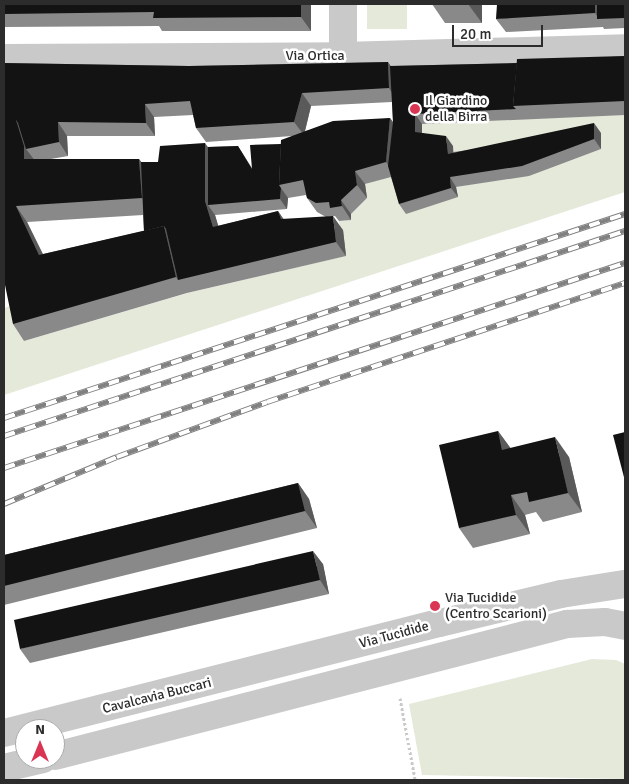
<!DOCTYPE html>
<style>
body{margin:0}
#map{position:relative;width:629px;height:784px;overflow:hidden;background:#fff;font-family:Signika,sans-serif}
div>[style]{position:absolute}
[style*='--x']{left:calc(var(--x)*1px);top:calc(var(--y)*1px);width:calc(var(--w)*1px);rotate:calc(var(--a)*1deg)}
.green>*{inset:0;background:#e4e9da}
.path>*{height:3px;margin-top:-1.5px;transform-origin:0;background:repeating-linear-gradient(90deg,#c9c9c9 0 2.5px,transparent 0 5px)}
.minor>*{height:28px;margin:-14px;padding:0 14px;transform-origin:14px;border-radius:14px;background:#c9c9c9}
.rail>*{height:5.5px;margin-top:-2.75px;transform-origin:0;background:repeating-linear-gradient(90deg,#fff 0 11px,#818181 0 22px);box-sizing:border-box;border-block:1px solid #818181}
.wall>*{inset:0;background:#898989}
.shaded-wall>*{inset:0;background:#5a5a5a}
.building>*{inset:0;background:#131313}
.dots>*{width:14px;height:14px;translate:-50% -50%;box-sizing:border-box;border:2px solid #fff;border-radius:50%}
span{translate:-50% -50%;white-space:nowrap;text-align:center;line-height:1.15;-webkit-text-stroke:5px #fff;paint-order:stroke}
.street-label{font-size:14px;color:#2c2c2c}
.poi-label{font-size:14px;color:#2c2c2c}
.left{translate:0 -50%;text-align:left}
.frame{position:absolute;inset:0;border:5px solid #2c2c2c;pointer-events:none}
.north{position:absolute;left:15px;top:719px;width:50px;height:50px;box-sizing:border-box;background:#fff;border:1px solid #ababab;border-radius:50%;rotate:0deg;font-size:14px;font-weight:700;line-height:20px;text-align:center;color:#2c2c2c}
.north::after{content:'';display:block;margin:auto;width:18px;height:22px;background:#da3654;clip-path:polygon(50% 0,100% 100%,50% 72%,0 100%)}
.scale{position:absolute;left:452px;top:25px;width:91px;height:22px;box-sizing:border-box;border:2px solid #2c2c2c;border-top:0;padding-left:6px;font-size:15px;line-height:18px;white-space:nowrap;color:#2c2c2c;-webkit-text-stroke:4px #fff;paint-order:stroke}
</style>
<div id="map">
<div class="green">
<div style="clip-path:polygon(367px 4px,407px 4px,407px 29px,367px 29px)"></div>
<div style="clip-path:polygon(625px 114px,625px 192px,4px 395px,4px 308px,17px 304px,24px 341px,188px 293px,345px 256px,339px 221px,351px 220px,351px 214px,367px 198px,365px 184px,395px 175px,457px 197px,456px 187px,529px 175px,601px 149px,601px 133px,454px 163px,422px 142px,422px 124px)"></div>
<div style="clip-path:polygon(592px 659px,616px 660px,625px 664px,625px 779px,422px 775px,409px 704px)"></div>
</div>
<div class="path">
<div style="--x:400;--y:698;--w:82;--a:79.5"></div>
</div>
<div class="minor">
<div style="--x:343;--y:4;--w:52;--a:90"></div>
<div style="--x:4;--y:58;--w:339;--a:-0.3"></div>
<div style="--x:343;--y:56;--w:282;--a:-1.6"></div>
<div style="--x:4;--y:733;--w:450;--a:-14.2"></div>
<div style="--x:440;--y:623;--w:124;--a:-13.5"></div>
<div style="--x:561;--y:594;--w:65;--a:-8.9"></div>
<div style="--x:55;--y:756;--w:529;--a:-14.46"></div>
<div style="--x:567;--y:624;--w:38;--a:-3"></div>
<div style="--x:605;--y:622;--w:20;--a:11"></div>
<div style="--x:4;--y:768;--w:40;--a:-13"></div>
</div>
<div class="rail">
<div style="--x:4;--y:418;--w:654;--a:-18.19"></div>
<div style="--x:4;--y:436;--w:654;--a:-18.27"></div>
<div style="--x:4;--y:468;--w:654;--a:-18.27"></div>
<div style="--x:4;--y:504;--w:122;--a:-22.6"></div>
<div style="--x:117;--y:457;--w:160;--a:-20.1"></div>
<div style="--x:267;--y:402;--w:377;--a:-18.4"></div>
</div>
<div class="wall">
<div style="clip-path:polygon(4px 4px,311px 4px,311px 31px,162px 31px,159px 26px,4px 27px)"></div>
<div style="clip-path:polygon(432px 4px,482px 4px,482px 23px,445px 23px)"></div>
<div style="clip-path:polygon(625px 4px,625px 28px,604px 29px,603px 27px,506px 32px,496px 19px)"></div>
<div style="clip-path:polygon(evenodd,625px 56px,625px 115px,422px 124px,422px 133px,453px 146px,453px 152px,601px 133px,601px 149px,529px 176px,456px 187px,458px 197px,406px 214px,399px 204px,391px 177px,365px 184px,367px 198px,351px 214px,351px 220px,339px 221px,335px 216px,326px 217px,317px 212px,307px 198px,306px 195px,288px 198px,287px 209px,215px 215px,218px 226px,278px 211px,283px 219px,343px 230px,346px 256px,187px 293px,24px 341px,13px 324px,4px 63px,189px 66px,388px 62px,390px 66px,517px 63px,625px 56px,392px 102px,393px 122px,390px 118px,305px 131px,311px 106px,392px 102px,625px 56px,193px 115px,196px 128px,206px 142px,292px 136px,281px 144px,252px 168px,238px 146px,208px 147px,158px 162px,141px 162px,139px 159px,51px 159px,68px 156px,67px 136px,155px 136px,154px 117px,193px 115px,625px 56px,143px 215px,144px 231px,43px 254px,27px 222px,143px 215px)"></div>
<div style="clip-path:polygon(498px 431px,510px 448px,569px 457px,582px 512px,543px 522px,536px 512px,525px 515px,530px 534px,473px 548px,459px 528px)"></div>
<div style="clip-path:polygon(298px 483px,309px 499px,317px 528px,4px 605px,4px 555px)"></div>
<div style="clip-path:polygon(323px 564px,329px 594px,30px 663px,20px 649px)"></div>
</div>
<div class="shaded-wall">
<div style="clip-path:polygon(301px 4px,311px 4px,311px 31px,301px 17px)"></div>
<div style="clip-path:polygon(468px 4px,482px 4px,482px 23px)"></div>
<div style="clip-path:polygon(595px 4px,604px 4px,599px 19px,595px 13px)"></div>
<div style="clip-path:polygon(388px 62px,397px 75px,398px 102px,389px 88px)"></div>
<div style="clip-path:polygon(302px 93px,311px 106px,304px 135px,294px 122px)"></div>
<div style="clip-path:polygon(145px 104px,154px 117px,155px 136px,146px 123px)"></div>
<div style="clip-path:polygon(415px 114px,422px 124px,422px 142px,415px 132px)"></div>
<div style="clip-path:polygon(390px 118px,400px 132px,395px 175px,386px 162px)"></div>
<div style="clip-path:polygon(16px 120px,27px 136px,26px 149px,36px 162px,24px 159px)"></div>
<div style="clip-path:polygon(58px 122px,67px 136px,68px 156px,59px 142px)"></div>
<div style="clip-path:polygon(594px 123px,601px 133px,601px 149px,594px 139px)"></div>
<div style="clip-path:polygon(446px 136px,453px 146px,454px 163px,448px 154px)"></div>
<div style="clip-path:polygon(205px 143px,215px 157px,208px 205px,215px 215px,223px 241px,213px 227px,205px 201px)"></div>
<div style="clip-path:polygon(139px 159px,151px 175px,154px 215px,142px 198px)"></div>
<div style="clip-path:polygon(355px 171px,365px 184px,367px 198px,357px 185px)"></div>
<div style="clip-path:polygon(450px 177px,456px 187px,458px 197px,451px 188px)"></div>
<div style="clip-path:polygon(281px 188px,288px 198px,287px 209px,280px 199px)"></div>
<div style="clip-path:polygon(341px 200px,351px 214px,351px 220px,342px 206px)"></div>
<div style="clip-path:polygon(16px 206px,27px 222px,51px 271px,39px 255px)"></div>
<div style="clip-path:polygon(278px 211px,287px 224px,281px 219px)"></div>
<div style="clip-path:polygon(333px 216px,343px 230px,346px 256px,336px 242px)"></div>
<div style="clip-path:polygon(164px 226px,175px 243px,178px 280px,187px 293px,176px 277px)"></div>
<div style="clip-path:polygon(498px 431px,512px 450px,502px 450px)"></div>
<div style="clip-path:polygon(555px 437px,569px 457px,582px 512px,568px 493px)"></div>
<div style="clip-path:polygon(298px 483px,309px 499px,317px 528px,305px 511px)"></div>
<div style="clip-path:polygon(511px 495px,525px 515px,530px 534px,516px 515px)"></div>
<div style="clip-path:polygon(313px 551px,323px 564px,329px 594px,320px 580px)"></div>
</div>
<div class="building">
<div style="clip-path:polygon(4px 4px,301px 4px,301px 17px,153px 18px,154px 12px,4px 14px)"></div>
<div style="clip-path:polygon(497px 4px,595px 4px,595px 13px,496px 19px)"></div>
<div style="clip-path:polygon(597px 4px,625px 4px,625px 18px,597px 19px)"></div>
<div style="clip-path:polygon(625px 56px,625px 101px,513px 106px,517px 59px)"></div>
<div style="clip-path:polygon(388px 62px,389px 88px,302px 93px,294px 122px,196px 128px,190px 101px,145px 104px,146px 123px,58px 122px,59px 142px,26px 149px,18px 123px,16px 120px,4px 120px,4px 63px,189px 66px)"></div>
<div style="clip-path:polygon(517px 63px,513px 106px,516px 109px,415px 114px,415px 132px,446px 136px,448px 154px,594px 123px,594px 139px,522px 166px,450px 177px,451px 188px,399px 204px,388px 166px,393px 122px,390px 66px)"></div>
<div style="clip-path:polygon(390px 118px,386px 162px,355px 171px,357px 185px,341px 200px,342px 206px,330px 208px,329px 202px,316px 203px,307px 198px,303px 180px,279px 185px,281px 140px,333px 121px)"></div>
<div style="clip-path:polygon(4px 120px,16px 120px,24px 146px,24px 159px,139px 159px,142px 198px,16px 206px,39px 255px,164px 226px,176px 277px,13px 324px,4px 280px)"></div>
<div style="clip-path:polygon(205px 143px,205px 201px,213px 227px,278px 211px,281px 219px,333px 216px,336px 242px,178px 280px,166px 229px,164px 226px,144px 231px,141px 162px,158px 162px,160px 146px)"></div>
<div style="clip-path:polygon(281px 144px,279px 185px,281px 188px,280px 199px,208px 205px,208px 147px,238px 146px,252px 169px,250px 145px)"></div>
<div style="clip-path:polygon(498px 431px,502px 450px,555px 437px,568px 493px,529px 502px,527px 492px,511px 495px,516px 515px,459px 528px,439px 445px)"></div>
<div style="clip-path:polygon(625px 432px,625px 481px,613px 435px)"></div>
<div style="clip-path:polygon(298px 483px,305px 511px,4px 586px,4px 555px)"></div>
<div style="clip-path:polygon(313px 551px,320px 580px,20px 649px,14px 620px)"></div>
</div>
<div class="dots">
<div style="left:415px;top:109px;background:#da3654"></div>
<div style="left:435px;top:606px;background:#da3654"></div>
</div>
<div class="street-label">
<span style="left:315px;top:56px">Via Ortica</span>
<span style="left:394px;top:635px;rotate:-15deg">Via Tucidide</span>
<span style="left:157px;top:696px;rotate:-14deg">Cavalcavia Buccari</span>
</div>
<div class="poi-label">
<span class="left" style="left:425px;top:109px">Il Giardino<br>della Birra</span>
<span class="left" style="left:445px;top:606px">Via Tucidide<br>(Centro Scarioni)</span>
</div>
<div class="frame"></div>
<div class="north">N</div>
<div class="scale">20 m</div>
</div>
